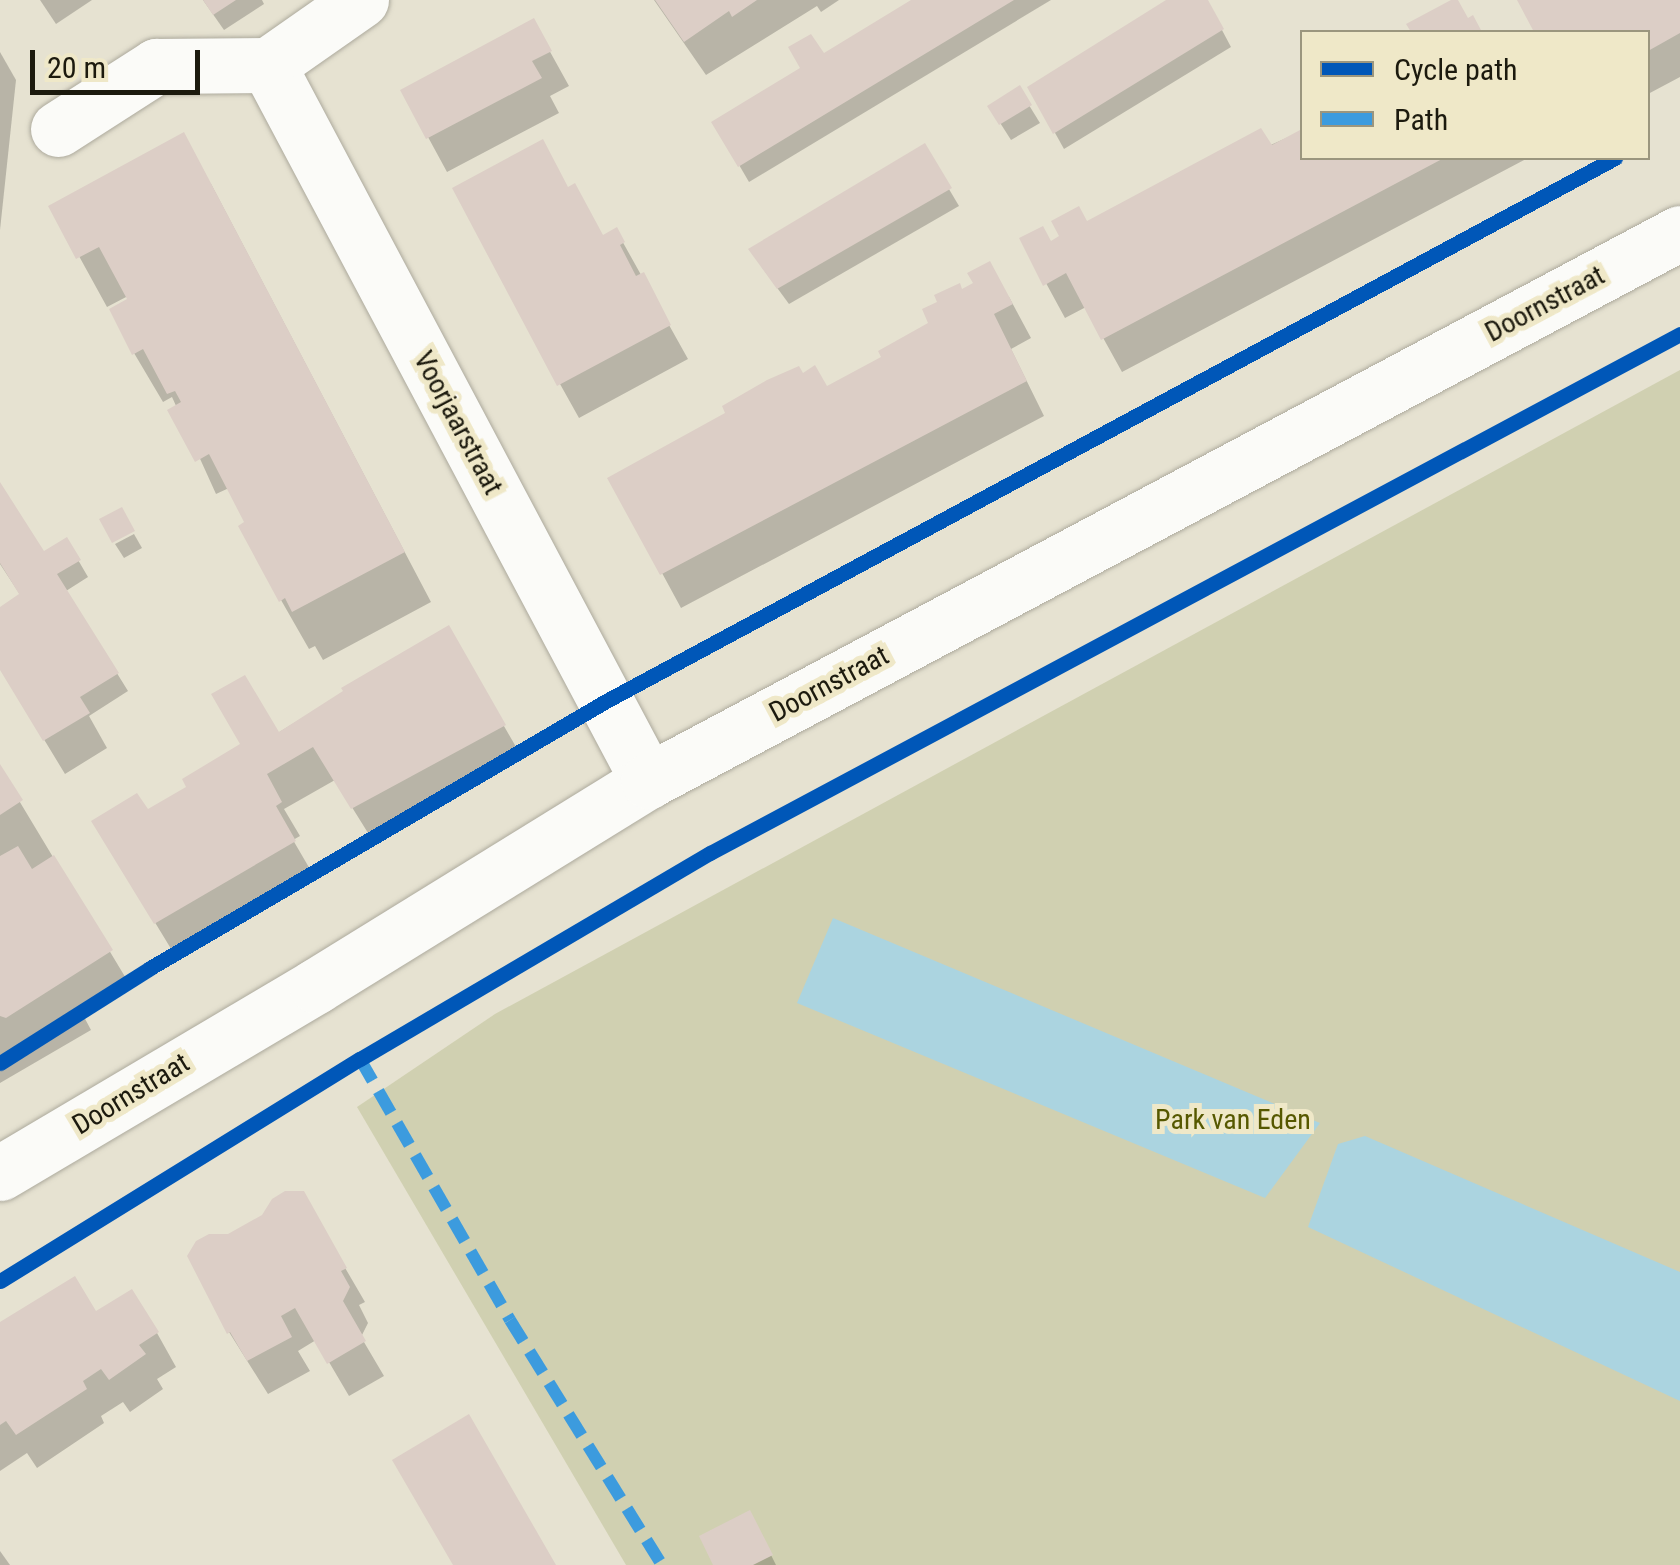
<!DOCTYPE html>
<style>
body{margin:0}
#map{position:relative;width:1680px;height:1565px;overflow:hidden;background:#e6e2d1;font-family:"Roboto Condensed",sans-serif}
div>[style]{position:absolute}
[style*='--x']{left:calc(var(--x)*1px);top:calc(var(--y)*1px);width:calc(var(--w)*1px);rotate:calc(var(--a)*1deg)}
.green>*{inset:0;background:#d0d0b1}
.water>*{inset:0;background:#abd4e0}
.shadow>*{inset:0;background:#0003}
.building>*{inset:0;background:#dccec6}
.roads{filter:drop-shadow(0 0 2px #adaa9d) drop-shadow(0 0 2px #adaa9d)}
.minor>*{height:55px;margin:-27.5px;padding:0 27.5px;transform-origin:27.5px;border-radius:27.5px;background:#fbfbf8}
.tertiary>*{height:55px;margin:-27.5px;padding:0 27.5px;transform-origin:27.5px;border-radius:27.5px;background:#fbfbf8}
.quiet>*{height:12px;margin-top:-6px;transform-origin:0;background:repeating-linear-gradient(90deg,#3c9bde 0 25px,transparent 0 37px)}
.cycleway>*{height:15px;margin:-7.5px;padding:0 7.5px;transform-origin:7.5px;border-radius:7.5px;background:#0057b8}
span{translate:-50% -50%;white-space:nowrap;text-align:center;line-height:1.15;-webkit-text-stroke:10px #efe8c8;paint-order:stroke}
.street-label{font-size:28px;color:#1c1a0e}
.park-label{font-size:28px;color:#565800}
.legend{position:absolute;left:1300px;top:30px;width:350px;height:130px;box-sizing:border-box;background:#efe8c8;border:2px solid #9b967e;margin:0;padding:12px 18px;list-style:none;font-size:30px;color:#1c1a0e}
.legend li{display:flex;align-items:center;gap:20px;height:50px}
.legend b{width:50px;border:2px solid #9b967e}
.scale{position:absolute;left:30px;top:50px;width:170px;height:45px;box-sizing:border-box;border:5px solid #1c1a0e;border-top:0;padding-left:12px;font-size:30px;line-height:35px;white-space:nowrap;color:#1c1a0e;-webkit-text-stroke:8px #efe8c8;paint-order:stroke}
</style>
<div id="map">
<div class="green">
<div style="clip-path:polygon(1680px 370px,1680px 1565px,626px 1565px,357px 1107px,495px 1014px)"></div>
</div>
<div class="water">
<div style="clip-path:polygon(833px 918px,1320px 1123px,1265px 1198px,797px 1003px)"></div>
<div style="clip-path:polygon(1365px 1136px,1680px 1272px,1680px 1401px,1308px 1227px,1338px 1144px)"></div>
</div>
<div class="shadow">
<div style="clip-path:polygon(40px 0,92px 0,56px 24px)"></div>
<div style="clip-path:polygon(203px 0,262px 0,264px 4px,224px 30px)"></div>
<div style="clip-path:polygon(654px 0,839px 0,821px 12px,817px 6px,706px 75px)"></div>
<div style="clip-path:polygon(916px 0,1051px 0,749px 182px,714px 122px)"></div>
<div style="clip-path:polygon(1171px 0,1206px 0,1231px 47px,1064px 149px,1030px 88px)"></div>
<div style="clip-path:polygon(1520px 0,1680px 0,1680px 77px,1648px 94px,1648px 32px,1537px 32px)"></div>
<div style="clip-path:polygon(533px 21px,569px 86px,550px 96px,559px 113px,447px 172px,403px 91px)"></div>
<div style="clip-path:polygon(0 52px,16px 80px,0 230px)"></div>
<div style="clip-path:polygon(1019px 89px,1040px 123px,1011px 140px,990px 107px)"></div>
<div style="clip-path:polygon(1302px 131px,1302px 158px,1528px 158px,1122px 372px,1086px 307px,1065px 318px,1022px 239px,1050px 244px)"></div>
<div style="clip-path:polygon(924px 147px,959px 206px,789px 304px,761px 266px)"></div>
<div style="clip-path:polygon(211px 184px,431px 602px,323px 660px,315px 646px,309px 649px,281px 600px,229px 488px,216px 494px,172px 397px,163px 402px,134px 353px,128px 296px,107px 307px,52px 207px)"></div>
<div style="clip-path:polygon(568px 189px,603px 238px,616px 230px,688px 359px,579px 418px,560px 384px)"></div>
<div style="clip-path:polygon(962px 291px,1009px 297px,1031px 338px,1011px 349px,1044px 416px,681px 608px,611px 479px,803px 376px,826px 389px,884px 358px,932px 324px,941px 303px)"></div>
<div style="clip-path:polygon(0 487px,54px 572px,67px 541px,88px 577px,66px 591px,128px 691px,89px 716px,107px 748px,65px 774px,0 667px,0 610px,21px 596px,0 564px)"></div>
<div style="clip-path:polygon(134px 534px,142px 548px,124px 558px,115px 544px)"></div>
<div style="clip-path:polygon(448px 629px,523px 759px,373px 841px,335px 780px,284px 809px,300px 836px,293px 840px,314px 876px,176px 957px,114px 855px,147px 813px)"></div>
<div style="clip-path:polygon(0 769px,130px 985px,83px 1015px,91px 1030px,0 1083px)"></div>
<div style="clip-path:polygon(302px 1194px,365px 1302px,359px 1305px,368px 1323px,361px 1337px,384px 1376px,349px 1396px,316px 1340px,298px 1351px,310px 1371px,268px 1394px,229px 1332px,229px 1236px)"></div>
<div style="clip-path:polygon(96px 1315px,157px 1333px,176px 1367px,157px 1379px,163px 1389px,130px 1412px,123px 1402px,101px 1416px,104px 1423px,37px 1468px,27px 1453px,0 1471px,0 1326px)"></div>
<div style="clip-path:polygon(758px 1529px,776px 1565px,716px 1565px)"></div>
<div style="clip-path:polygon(0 1551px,10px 1565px,0 1565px)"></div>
</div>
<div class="building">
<div style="clip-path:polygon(203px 0,236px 0,213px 15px)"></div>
<div style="clip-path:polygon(655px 0,757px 0,732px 17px,729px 11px,684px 42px)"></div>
<div style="clip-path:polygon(911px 0,1014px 0,738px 167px,711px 122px,800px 68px,788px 47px,811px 34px,824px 53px)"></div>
<div style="clip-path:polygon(1166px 0,1208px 0,1224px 29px,1053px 134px,1027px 87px)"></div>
<div style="clip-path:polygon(1451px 0,1458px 0,1468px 18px,1473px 15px,1482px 32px,1411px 32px,1406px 24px)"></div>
<div style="clip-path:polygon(1517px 0,1680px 0,1680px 33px,1648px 51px,1648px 32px,1534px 32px)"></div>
<div style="clip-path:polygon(534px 18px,552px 51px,532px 61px,542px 78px,426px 139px,400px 90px)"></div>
<div style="clip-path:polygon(1020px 85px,1032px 105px,999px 125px,987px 106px)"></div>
<div style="clip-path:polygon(1261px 128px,1272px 145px,1302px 129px,1302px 158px,1444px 158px,1101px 340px,1066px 273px,1043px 286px,1019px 238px,1043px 226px,1051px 241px,1059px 236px,1051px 221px,1079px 206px,1087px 221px)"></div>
<div style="clip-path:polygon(184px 132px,405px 552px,292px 612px,285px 598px,279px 602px,238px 526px,244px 522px,209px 454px,195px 462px,167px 410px,181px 402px,175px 391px,167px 394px,143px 349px,132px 355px,109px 309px,127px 299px,99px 247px,76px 259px,48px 206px)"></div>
<div style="clip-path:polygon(543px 139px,568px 187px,575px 183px,603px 235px,617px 227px,625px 242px,620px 245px,636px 276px,644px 272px,671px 325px,557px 386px,452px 188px)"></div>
<div style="clip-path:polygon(925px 143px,952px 188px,777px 289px,748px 249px)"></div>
<div style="clip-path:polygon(990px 261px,1013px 304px,994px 314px,1027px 381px,660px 575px,607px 478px,725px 413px,722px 406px,767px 380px,799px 366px,803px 373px,815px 365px,827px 386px,881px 357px,878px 351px,928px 323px,922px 309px,937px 302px,934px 295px,960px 283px,962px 289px,973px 283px,967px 273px)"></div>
<div style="clip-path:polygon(0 482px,44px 551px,67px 537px,81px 560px,57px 574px,119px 673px,80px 697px,90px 713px,43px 741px,0 670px,0 607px,19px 594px,0 563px)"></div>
<div style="clip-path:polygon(122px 507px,135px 531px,112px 543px,99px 519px)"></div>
<div style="clip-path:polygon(449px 625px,506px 725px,351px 809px,313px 747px,267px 774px,282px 802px,276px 806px,296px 841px,154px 924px,91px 821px,137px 793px,148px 809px,186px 787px,182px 779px,240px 744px,211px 694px,245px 675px,279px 732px,343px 691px,341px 688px)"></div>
<div style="clip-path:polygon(0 764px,23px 800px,0 815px)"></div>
<div style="clip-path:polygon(18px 846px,32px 869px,54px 855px,113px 950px,6px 1018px,0 1016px,0 856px)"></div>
<div style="clip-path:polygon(285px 1191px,304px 1191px,347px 1268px,341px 1271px,350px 1287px,343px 1301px,366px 1341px,327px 1364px,295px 1308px,281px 1316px,292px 1337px,247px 1361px,230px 1332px,227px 1334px,187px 1256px,196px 1241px,209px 1234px,228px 1234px,262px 1215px,272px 1199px)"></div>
<div style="clip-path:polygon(75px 1276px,96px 1311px,132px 1289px,159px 1332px,139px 1345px,146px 1354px,109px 1380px,101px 1369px,83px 1381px,87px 1389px,16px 1435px,6px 1421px,0 1425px,0 1322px)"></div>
<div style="clip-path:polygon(469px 1414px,556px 1565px,453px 1565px,392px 1460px)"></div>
<div style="clip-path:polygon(750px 1510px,773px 1555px,753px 1565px,713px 1565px,699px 1536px)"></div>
</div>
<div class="roads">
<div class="minor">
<div style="--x:361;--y:0;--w:113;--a:145"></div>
<div style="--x:268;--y:65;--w:811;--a:62.04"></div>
<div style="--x:58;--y:129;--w:117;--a:-32.7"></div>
<div style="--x:156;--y:66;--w:112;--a:-0.5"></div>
</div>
<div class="tertiary">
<div style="--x:0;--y:1173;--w:367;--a:-30.6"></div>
<div style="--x:316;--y:986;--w:390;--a:-31.7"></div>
<div style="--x:648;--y:781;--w:1168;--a:-27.97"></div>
</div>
</div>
<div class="quiet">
<div style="--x:360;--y:1059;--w:301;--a:60.1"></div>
<div style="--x:510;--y:1320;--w:288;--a:58.2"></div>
</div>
<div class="cycleway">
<div style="--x:0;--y:1063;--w:178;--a:-32.3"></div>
<div style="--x:150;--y:968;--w:528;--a:-30.35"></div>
<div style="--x:606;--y:701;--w:1146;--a:-28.29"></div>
<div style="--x:0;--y:1281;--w:423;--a:-31.7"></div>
<div style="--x:360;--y:1059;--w:406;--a:-30.5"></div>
<div style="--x:710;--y:853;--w:1100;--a:-28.15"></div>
</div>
<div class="street-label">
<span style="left:1545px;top:304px;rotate:-28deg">Doornstraat</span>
<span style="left:458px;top:423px;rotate:62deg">Voorjaarstraat</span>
<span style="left:829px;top:684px;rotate:-28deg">Doornstraat</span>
<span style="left:131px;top:1094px;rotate:-31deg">Doornstraat</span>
</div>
<div class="park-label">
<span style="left:1233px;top:1120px">Park van Eden</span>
</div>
<ul class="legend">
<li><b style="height:12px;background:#0057b8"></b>Cycle path</li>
<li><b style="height:12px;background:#3c9bde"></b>Path</li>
</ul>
<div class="scale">20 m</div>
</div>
